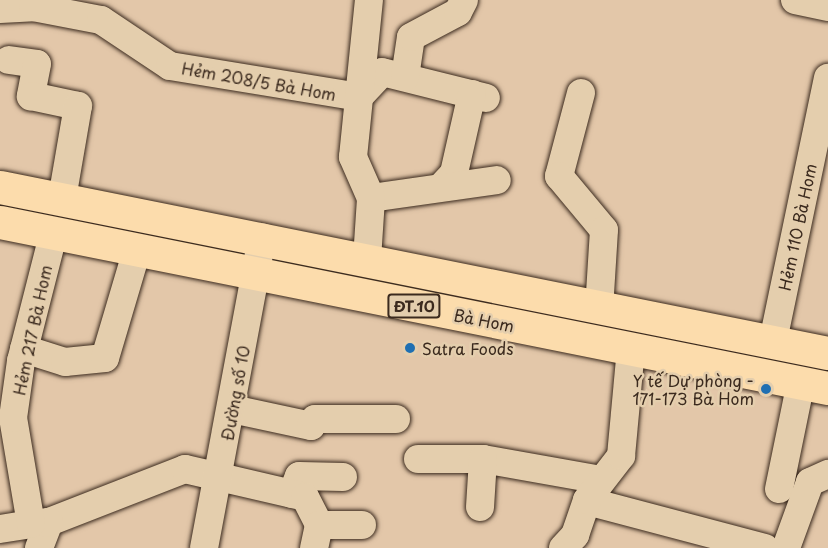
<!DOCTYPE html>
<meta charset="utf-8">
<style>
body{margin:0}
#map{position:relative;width:828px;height:548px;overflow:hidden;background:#e3c7a9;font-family:"Playpen Sans",sans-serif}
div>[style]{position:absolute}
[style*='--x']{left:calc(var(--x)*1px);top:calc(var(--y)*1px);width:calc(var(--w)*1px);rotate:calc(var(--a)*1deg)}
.roads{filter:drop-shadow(0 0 2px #3b2a1e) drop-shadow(0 0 2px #3b2a1e)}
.minor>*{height:28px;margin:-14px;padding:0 14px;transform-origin:14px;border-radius:14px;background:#e4cead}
.major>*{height:33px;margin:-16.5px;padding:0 16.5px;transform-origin:16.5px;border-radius:16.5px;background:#fcdcac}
.dots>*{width:16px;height:16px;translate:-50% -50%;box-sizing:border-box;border:3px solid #e4cead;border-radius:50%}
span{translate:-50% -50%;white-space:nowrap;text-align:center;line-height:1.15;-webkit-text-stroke:5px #e4cead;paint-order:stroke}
.shield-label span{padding:2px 4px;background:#e4cead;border:2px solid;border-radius:4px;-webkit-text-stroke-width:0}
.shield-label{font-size:15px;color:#3b2a1e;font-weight:700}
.street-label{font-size:16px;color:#3b2a1e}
.poi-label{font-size:16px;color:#3b2a1e}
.left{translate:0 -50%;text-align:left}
.right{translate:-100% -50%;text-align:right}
</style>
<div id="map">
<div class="roads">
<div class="minor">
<div style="--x:795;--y:0;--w:34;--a:12"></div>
<div style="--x:0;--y:9;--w:33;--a:-3"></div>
<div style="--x:33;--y:7;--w:69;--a:10.8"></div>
<div style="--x:101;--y:20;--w:83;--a:33.7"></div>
<div style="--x:170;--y:66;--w:192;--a:9.3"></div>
<div style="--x:359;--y:97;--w:34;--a:-47"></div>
<div style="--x:382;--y:72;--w:107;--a:14"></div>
<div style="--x:9;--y:60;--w:28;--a:8"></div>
<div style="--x:37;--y:64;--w:33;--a:101"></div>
<div style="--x:31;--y:96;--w:48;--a:12"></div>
<div style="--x:78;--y:106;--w:94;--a:99.8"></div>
<div style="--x:405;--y:77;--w:40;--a:-81.5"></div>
<div style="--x:411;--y:37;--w:53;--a:-28"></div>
<div style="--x:458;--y:12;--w:13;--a:-63"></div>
<div style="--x:581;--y:93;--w:86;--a:104.8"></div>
<div style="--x:559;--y:176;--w:70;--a:50.2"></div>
<div style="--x:604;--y:230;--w:79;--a:93.6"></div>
<div style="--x:443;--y:185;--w:16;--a:-47"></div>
<div style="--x:454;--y:173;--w:81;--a:-77.2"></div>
<div style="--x:371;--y:198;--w:127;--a:-8.1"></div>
<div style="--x:367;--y:259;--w:61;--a:-86.2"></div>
<div style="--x:371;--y:198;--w:45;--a:-113.7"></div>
<div style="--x:353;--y:157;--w:158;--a:-84.2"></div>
<div style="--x:773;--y:341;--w:269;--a:-78.2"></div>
<div style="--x:24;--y:349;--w:43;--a:17.6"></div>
<div style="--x:65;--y:362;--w:40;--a:-5.7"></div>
<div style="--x:105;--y:358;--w:113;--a:-73.5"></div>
<div style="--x:232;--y:409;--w:81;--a:12.1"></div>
<div style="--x:311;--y:426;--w:8;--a:-60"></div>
<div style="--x:315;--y:419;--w:81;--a:0"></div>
<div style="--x:418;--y:459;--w:65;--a:0"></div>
<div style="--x:483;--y:459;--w:120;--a:10.1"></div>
<div style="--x:779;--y:489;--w:109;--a:-78.4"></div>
<div style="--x:292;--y:494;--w:19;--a:-69"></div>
<div style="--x:299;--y:476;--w:44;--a:1.3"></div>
<div style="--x:587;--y:501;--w:184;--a:14.8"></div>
<div style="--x:480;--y:507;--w:48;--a:-86.4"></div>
<div style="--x:49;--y:522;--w:146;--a:-21.3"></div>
<div style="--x:185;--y:469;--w:123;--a:13.1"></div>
<div style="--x:305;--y:497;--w:31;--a:63"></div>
<div style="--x:319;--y:525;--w:24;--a:102"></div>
<div style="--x:319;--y:525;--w:43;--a:0"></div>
<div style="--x:0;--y:529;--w:31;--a:-9"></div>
<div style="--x:39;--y:548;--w:28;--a:-69"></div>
<div style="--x:49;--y:522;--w:18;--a:174"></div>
<div style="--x:31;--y:524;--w:108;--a:-99.6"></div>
<div style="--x:13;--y:418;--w:58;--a:-82"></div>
<div style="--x:21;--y:361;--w:133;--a:-75.7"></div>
<div style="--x:204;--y:548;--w:316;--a:-79.4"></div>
<div style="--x:563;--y:548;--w:18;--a:-47"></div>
<div style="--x:575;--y:535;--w:37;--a:-71"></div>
<div style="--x:587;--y:500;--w:56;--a:-52.3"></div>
<div style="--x:621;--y:456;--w:107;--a:-84.7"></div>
<div style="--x:786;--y:548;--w:70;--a:-70"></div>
<div style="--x:810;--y:482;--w:20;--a:-24"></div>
</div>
<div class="major">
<div style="--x:0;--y:187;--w:844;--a:11.34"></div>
<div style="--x:0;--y:222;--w:844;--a:11.34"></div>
</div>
</div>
<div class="dots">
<div style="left:410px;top:348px;background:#1f6fb2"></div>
<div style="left:766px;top:389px;background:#1f6fb2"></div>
</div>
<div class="shield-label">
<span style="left:414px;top:306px">ĐT.10</span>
</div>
<div class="street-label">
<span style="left:259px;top:81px;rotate:10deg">Hẻm 208/5 Bà Hom</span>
<span style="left:797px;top:227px;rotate:-78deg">Hẻm 110 Bà Hom</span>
<span style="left:484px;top:320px;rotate:11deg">Bà Hom</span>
<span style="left:32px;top:330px;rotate:-78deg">Hẻm 217 Bà Hom</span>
<span style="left:235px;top:393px;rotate:-80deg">Đường số 10</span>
</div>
<div class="poi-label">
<span class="left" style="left:422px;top:348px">Satra Foods</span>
<span class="right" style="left:754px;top:389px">Y tế Dự phòng -<br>171-173 Bà Hom</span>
</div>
</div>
